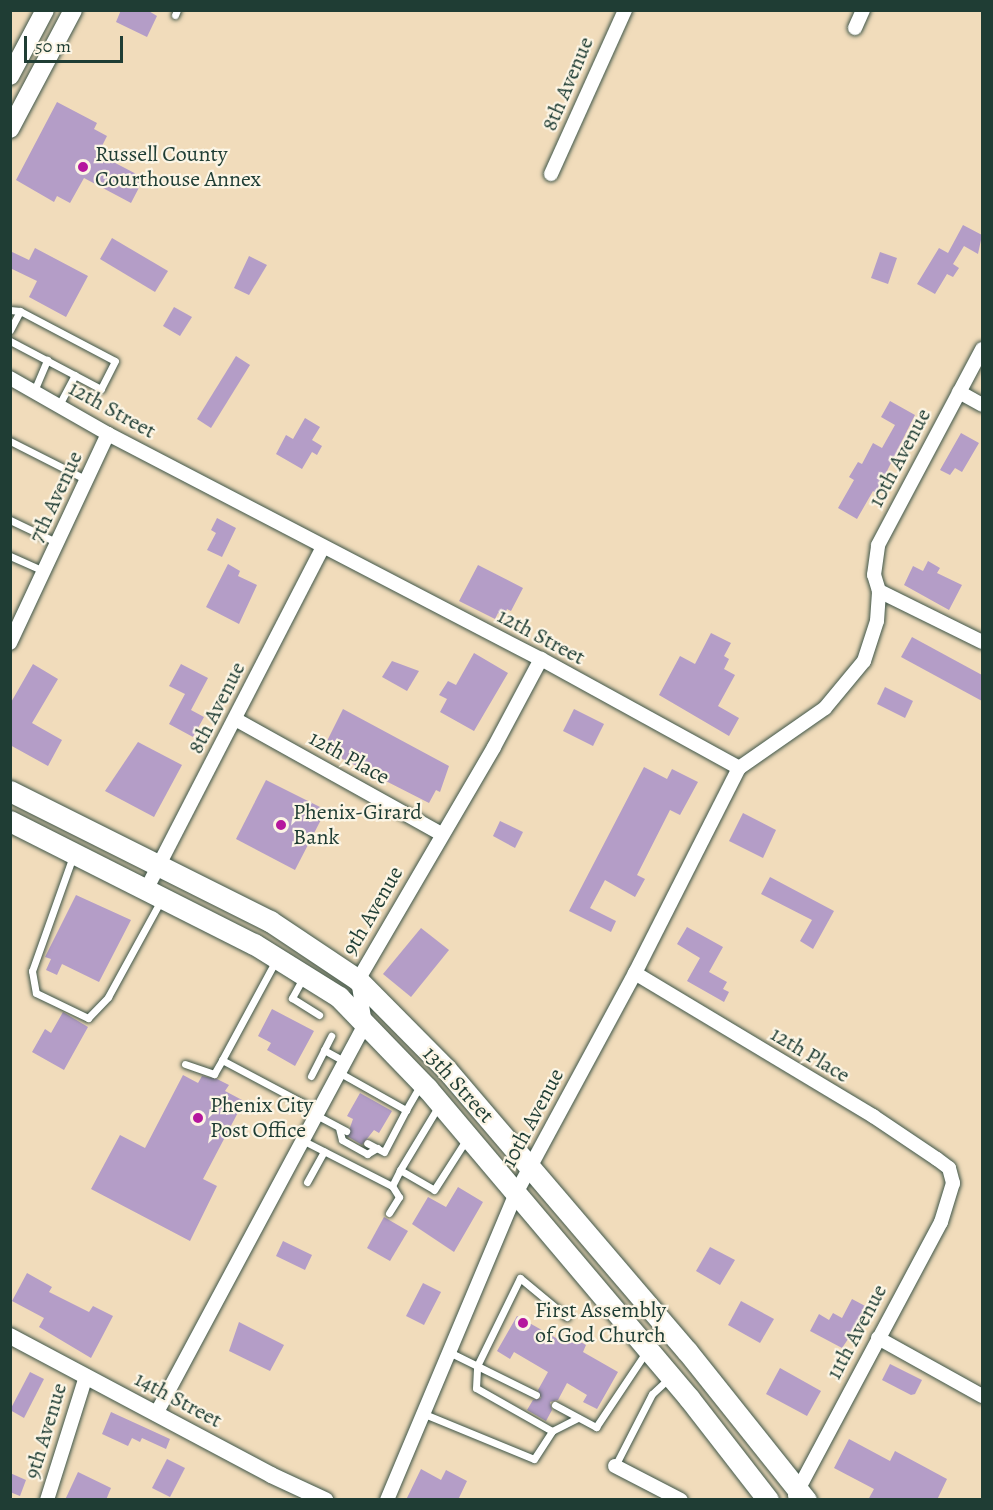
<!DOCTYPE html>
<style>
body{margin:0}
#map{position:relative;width:993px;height:1510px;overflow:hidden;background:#f1dcbb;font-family:Alegreya,serif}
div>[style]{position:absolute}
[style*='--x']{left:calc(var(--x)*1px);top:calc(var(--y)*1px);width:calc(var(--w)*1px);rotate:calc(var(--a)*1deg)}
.building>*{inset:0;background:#b49dc7}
.roads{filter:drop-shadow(0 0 2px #3e5548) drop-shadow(0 0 2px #3e5548)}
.service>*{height:7px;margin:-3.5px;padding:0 3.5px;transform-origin:3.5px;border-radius:3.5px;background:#fff}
.minor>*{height:14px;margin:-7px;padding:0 7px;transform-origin:7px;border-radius:7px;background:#fff}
.tertiary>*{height:16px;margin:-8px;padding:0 8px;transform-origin:8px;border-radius:8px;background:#fff}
.secondary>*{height:18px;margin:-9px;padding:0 9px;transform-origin:9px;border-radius:9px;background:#fff}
.primary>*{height:21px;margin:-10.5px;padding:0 10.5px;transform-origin:10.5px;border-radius:10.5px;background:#fff}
.dots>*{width:16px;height:16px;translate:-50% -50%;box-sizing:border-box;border:3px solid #fcf5e5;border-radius:50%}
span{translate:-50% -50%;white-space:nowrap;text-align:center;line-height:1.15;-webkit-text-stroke:4.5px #fcf5e5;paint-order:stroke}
.street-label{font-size:22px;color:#1f3d34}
.poi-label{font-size:22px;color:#1f3d34}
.left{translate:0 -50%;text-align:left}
.frame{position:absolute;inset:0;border:12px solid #1f3d34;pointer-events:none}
.scale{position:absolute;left:24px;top:36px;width:99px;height:27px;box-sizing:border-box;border:3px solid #1f3d34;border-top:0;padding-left:8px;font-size:18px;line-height:21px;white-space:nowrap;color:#1f3d34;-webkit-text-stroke:4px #fcf5e5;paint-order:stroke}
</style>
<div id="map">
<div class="building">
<div style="clip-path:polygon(121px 10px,147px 10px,157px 16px,147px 37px,116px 22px)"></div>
<div style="clip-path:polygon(57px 102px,97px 123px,94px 129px,107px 136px,98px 154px,144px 178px,131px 203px,84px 178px,70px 203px,57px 196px,54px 202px,16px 180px)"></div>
<div style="clip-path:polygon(963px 225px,982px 235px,978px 254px,964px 246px,953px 264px,959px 268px,953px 277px,947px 274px,935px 294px,917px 284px,939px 248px,948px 253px)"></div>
<div style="clip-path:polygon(112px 238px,168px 271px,155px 292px,100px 259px)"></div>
<div style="clip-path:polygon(35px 248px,88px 276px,66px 317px,29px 297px,37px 281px,10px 268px,10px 251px,29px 260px)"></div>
<div style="clip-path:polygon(880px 252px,897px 258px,888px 284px,871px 278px)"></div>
<div style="clip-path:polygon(249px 256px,267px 265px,249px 295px,234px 288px)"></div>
<div style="clip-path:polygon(174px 307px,192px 317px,180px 336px,163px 326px)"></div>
<div style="clip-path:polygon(236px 356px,250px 365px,211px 428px,197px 419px)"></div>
<div style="clip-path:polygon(890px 401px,915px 415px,876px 493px,873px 491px,857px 519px,838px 508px,854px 480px,849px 477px,858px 462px,862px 464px,873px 443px,882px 448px,895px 425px,881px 417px)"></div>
<div style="clip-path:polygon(305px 418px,320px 427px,312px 440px,322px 446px,317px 455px,312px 452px,302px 469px,276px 454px,286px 435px,293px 439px)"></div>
<div style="clip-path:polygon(961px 433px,979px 443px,962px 472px,955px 468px,950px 475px,940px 470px)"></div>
<div style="clip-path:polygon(217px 518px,236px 528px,222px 557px,207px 550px,216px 533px,211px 530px)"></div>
<div style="clip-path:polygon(928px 561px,940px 568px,937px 573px,962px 585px,949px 610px,904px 585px,913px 566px,923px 571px)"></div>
<div style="clip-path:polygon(228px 564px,240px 571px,238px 576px,257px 585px,239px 624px,206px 607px)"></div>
<div style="clip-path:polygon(478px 565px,523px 588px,511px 611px,507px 609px,504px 616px,498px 613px,495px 619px,459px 601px)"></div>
<div style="clip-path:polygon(711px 633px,731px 643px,724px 656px,729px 659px,724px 669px,735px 675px,718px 706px,739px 718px,729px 736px,659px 695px,680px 656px,695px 664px)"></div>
<div style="clip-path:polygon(912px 637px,982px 675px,982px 701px,901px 657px)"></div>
<div style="clip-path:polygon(474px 653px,508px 673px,474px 731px,440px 712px,447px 699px,439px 695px,448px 681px,456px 685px)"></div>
<div style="clip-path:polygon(392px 661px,419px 671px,407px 691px,382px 677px)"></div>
<div style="clip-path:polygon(33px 664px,58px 679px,32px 723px,62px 740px,48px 766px,10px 745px,10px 704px)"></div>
<div style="clip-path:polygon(181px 664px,208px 678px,191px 710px,204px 717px,193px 737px,169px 724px,185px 694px,169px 686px)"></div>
<div style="clip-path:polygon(885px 687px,913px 701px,905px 718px,877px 704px)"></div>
<div style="clip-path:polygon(343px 709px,449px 766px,440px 792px,436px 790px,429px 803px,323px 749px)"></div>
<div style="clip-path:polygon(574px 709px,604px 724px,593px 746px,563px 731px)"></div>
<div style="clip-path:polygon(138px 742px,182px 765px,154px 817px,105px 791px)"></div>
<div style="clip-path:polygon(644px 767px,667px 779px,672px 769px,698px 782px,680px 815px,670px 810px,637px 875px,645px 879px,635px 897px,605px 880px,590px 908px,616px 921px,611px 932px,569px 911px)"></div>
<div style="clip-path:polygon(266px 780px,326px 810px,295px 870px,236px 839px)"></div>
<div style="clip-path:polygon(743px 813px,776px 830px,763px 858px,729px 841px)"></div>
<div style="clip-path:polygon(500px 821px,523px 832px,515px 848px,493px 836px)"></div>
<div style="clip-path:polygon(770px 877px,834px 911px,813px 949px,800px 941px,812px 920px,761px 894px)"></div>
<div style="clip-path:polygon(76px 895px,131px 920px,99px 982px,62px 964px,57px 975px,46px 970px,51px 959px,45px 957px)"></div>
<div style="clip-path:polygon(687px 927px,723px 947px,709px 972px,727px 982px,723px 989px,729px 992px,724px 1002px,687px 981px,700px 958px,677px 944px)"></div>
<div style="clip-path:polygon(421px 928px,449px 950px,411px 997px,383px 974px)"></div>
<div style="clip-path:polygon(272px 1009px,314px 1031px,295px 1066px,267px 1050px,271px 1043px,258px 1036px)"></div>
<div style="clip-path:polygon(63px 1012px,88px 1027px,64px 1070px,32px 1052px,45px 1029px,51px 1033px)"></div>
<div style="clip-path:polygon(183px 1075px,198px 1083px,202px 1076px,217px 1079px,229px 1085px,225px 1091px,244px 1101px,203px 1179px,217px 1186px,190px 1241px,91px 1189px,120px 1135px,145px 1148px)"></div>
<div style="clip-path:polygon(360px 1093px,392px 1111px,379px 1133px,374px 1130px,362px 1145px,347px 1136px,353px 1119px,347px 1116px)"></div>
<div style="clip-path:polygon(458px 1187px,483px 1202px,454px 1252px,412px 1224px,428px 1197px,446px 1207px)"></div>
<div style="clip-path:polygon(384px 1217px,408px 1231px,390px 1261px,367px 1248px)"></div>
<div style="clip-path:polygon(283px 1241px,312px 1255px,305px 1270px,276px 1256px)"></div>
<div style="clip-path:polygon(710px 1247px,735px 1260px,720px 1285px,696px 1271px)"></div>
<div style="clip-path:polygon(27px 1273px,52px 1287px,49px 1292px,89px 1312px,93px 1306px,113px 1316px,91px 1358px,39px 1327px,44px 1318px,12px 1301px)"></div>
<div style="clip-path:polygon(423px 1283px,441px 1292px,424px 1325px,406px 1316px)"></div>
<div style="clip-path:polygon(852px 1299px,869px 1308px,842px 1348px,810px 1331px,819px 1314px,829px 1320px,833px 1313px,842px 1318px)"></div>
<div style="clip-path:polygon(741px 1301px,774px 1319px,760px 1343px,728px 1325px)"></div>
<div style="clip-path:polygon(517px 1316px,563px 1342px,568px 1335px,586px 1345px,583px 1352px,618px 1372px,597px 1409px,583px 1402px,587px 1395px,567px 1383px,558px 1400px,550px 1402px,552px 1410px,546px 1421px,527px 1410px,533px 1400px,541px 1398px,538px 1390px,548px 1372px,514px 1352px,510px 1359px,497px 1351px)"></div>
<div style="clip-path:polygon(239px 1322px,284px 1345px,270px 1371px,229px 1351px)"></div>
<div style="clip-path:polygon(890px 1364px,922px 1380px,915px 1394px,911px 1395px,882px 1380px)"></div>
<div style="clip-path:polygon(780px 1368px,821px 1391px,807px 1416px,766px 1394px)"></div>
<div style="clip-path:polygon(30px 1372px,44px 1379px,24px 1418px,10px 1410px)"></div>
<div style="clip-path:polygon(111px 1412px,170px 1439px,166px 1449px,142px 1438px,140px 1442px,132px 1438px,128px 1446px,102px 1434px)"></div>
<div style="clip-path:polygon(849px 1439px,890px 1461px,895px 1451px,947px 1479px,937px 1500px,868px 1500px,874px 1489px,834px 1468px)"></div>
<div style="clip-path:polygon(167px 1459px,185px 1468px,170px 1497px,152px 1488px)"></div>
<div style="clip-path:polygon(421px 1469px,441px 1480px,446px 1470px,467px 1481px,458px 1500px,406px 1500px)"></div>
<div style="clip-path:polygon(78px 1472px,111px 1488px,106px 1500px,65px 1500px)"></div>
<div style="clip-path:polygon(10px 1473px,26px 1480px,20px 1496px,10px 1492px)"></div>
</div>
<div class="roads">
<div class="service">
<div style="--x:175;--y:15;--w:5;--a:-68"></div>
<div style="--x:10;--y:310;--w:10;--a:6"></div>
<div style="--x:10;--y:330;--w:21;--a:-62"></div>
<div style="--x:20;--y:311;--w:107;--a:27.8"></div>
<div style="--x:115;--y:361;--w:31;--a:117"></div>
<div style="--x:101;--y:389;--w:103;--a:-152.2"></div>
<div style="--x:34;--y:391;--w:34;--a:-67"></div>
<div style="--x:59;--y:405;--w:34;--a:-62"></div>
<div style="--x:10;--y:441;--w:86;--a:26.9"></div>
<div style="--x:10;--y:520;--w:53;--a:25.6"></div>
<div style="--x:10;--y:556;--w:36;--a:24"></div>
<div style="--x:73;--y:856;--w:122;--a:109.6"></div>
<div style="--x:32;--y:971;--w:22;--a:80"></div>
<div style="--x:36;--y:993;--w:58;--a:25.7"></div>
<div style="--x:88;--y:1018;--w:29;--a:-46"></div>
<div style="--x:108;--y:997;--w:111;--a:-61.3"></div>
<div style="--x:275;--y:962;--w:111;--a:118.4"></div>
<div style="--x:222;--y:1060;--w:111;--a:28"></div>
<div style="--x:303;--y:978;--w:23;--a:119"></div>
<div style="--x:292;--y:998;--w:32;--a:32"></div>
<div style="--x:324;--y:1050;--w:16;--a:-63"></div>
<div style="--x:185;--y:1064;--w:31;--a:19"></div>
<div style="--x:214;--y:1074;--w:16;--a:-60"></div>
<div style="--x:340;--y:1073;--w:76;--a:29.3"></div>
<div style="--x:406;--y:1110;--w:47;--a:117.6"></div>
<div style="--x:384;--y:1152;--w:19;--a:-152"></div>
<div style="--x:311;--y:1076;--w:29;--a:-63"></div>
<div style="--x:324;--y:1050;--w:25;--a:29"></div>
<div style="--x:438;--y:1107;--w:74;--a:121.1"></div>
<div style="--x:400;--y:1170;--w:39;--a:30"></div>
<div style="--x:434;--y:1190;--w:59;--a:-57.4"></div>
<div style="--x:406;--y:1110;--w:28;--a:-60"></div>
<div style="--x:318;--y:1116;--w:32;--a:28"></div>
<div style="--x:339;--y:1128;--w:12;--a:76"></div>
<div style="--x:342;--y:1140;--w:29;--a:29"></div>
<div style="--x:367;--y:1154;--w:12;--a:-31"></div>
<div style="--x:304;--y:1141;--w:99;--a:27.1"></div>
<div style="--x:392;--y:1186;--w:18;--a:-63"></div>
<div style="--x:307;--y:1182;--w:35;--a:-61"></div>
<div style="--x:389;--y:1213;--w:19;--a:-58"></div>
<div style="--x:399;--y:1197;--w:13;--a:-122"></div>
<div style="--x:449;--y:1352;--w:97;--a:26.3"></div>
<div style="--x:555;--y:1405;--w:47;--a:28.2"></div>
<div style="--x:596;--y:1427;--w:90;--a:-56.3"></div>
<div style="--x:422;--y:1413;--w:121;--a:22.3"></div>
<div style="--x:534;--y:1459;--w:33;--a:-57"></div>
<div style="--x:552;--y:1431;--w:87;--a:-150.5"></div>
<div style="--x:476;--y:1388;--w:22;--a:-87"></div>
<div style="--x:477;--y:1366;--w:98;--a:-64"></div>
<div style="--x:520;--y:1278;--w:61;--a:39.7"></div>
<div style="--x:552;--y:1431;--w:29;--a:-27"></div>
<div style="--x:615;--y:1466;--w:81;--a:-62.8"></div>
<div style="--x:652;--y:1394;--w:25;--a:-43"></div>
</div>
<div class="minor">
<div style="--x:855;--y:28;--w:20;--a:-66"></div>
<div style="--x:551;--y:174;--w:180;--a:-65.7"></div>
<div style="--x:10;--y:378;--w:113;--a:29.7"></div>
<div style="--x:108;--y:434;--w:488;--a:27.5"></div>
<div style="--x:541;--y:659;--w:226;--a:28.8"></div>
<div style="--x:959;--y:392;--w:26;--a:29"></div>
<div style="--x:879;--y:591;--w:115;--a:26.3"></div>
<div style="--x:10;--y:643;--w:231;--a:-64.9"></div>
<div style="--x:235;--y:719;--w:237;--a:29.1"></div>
<div style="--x:147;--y:888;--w:384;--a:-62.7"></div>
<div style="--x:635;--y:973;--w:278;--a:31"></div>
<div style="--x:873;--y:1116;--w:77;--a:33.9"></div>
<div style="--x:937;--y:1159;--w:15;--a:37"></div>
<div style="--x:949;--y:1168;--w:16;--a:75"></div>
<div style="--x:953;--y:1183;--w:41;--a:107.1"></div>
<div style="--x:941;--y:1222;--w:310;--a:118.1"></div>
<div style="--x:878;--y:1338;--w:119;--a:29.1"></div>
<div style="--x:156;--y:1414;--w:442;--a:-61.8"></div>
<div style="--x:365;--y:1024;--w:45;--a:-99"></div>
<div style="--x:358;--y:980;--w:270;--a:-59.7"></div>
<div style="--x:494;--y:747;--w:100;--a:-61.9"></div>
<div style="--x:615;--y:1466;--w:74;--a:27.3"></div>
<div style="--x:47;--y:1500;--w:130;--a:-72.5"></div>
<div style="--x:387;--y:1500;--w:331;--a:-67.2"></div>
<div style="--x:515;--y:1195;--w:252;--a:-61.6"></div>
<div style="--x:635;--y:973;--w:230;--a:-63.1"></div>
<div style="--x:739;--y:768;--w:105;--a:-34.9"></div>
<div style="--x:825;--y:708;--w:61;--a:-50.3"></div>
<div style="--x:864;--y:661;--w:42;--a:-72"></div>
<div style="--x:877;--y:621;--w:30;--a:-86"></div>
<div style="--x:879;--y:591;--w:17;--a:-107"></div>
<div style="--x:874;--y:575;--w:30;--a:-82"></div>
<div style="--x:878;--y:545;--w:222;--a:-62"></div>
</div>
<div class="tertiary">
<div style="--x:10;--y:1336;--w:296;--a:28"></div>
<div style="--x:271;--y:1475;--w:60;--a:24.8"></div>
</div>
<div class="secondary">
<div style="--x:10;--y:76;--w:75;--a:-62.1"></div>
<div style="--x:10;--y:129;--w:135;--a:-62.1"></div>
</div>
<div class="primary">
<div style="--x:10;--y:791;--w:291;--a:26.6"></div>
<div style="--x:270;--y:921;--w:106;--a:33.8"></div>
<div style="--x:358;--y:980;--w:125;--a:45.3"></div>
<div style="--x:446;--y:1069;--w:371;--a:49.5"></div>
<div style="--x:687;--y:1351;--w:191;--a:51.4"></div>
<div style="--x:10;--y:821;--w:273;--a:26.8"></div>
<div style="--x:254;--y:944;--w:100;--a:31.9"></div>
<div style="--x:339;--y:997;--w:127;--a:46"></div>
<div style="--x:427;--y:1088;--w:406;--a:49.8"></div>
<div style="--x:689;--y:1398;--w:129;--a:52.2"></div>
</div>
</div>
<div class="dots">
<div style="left:83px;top:167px;background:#b5179e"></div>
<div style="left:281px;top:825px;background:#b5179e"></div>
<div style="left:198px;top:1118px;background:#b5179e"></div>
<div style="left:523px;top:1323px;background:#b5179e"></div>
</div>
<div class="street-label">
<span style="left:568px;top:84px;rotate:-67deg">8th Avenue</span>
<span style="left:112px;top:410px;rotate:29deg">12th Street</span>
<span style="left:900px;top:458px;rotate:-62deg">10th Avenue</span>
<span style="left:56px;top:497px;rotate:-65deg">7th Avenue</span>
<span style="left:541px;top:637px;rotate:28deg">12th Street</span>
<span style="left:217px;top:708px;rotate:-63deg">8th Avenue</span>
<span style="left:349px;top:758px;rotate:29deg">12th Place</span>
<span style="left:373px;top:911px;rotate:-60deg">9th Avenue</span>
<span style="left:810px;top:1055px;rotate:31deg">12th Place</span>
<span style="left:458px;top:1085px;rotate:48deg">13th Street</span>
<span style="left:533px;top:1118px;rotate:-62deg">10th Avenue</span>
<span style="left:857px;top:1332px;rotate:-62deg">11th Avenue</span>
<span style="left:178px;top:1400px;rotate:28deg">14th Street</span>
<span style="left:46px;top:1431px;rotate:-73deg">9th Avenue</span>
</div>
<div class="poi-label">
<span class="left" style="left:95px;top:167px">Russell County<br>Courthouse Annex</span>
<span class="left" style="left:293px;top:825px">Phenix-Girard<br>Bank</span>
<span class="left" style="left:210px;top:1118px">Phenix City<br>Post Office</span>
<span class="left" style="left:535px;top:1323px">First Assembly<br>of God Church</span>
</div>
<div class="frame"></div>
<div class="scale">50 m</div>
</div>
